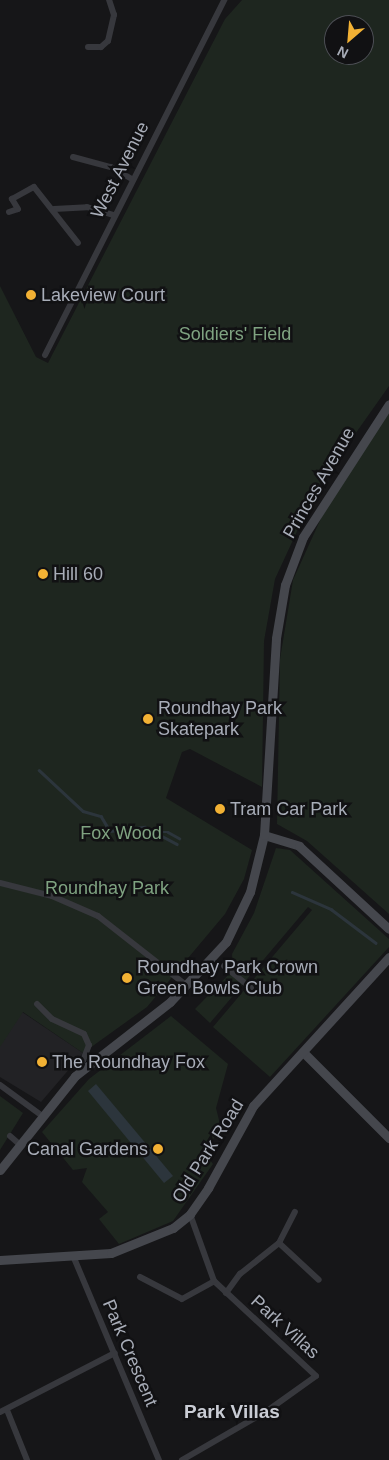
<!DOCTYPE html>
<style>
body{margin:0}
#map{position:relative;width:389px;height:1460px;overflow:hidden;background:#161618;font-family:Arial,sans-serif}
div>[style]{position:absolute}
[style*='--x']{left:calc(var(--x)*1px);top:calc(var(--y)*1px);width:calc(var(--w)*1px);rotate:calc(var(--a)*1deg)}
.built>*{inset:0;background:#222225}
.green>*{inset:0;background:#1e261f}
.water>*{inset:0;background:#2c353c}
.stream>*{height:2.5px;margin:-1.25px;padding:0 1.25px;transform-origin:1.25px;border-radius:1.25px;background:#2c353c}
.street>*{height:6px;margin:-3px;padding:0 3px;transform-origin:3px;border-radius:3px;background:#37383d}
.secondary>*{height:9px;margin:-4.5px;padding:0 4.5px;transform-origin:4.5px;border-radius:4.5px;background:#45474d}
.dots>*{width:14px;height:14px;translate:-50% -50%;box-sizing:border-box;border:2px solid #111113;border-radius:50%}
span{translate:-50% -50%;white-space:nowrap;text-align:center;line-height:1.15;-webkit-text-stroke:5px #111113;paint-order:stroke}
.street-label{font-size:18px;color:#a8adb8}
.poi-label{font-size:18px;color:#a8adb8}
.left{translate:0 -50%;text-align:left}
.right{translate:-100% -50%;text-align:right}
.park-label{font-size:18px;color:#7fa381}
.neighbourhood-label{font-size:19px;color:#c9ccd4;font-weight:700}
.north{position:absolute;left:324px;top:15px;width:50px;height:50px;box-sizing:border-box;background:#111113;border:1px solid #4d4f55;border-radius:50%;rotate:207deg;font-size:14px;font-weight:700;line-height:20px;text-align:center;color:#a8adb8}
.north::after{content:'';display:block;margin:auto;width:18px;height:22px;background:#f2b134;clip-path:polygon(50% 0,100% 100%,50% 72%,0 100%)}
</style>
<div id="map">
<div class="built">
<div style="clip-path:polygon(22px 1012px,83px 1053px,41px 1102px,0 1077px,0 1024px)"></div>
</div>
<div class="green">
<div style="clip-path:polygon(evenodd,242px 0,389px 0,389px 386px,317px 488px,275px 579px,264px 641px,262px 787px,190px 749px,182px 752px,166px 798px,252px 850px,244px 879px,225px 914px,147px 1007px,83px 1053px,23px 1012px,0 1047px,0 286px,36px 357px,48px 363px,225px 19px,242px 0,334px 25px,364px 25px,364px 55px,334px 55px,334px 25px)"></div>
<div style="clip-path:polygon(389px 413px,389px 914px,307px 841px,277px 824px,280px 659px,293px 580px,327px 505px)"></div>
<div style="clip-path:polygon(276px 848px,290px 850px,389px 939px,389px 947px,270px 1077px,213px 1027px,312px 910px,308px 907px,210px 1023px,195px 1009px,233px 970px,232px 954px,254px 913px)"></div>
<div style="clip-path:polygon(171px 1016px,228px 1064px,216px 1108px,221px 1128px,204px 1152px,213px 1164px,173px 1221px,119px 1244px,99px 1219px,108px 1212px,82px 1182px,87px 1168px,73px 1170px,42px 1132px,89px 1079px)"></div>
<div style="clip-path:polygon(0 1096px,23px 1113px,0 1150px)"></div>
</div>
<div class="water">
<div style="clip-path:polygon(96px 1084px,173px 1176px,164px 1183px,88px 1091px)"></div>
</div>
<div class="stream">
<div style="--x:39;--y:770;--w:60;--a:43"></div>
<div style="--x:83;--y:811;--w:19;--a:16"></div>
<div style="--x:101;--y:816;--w:17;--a:59"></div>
<div style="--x:110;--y:831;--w:35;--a:-7"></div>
<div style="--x:145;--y:827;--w:36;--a:28"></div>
<div style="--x:155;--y:832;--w:13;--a:0"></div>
<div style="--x:168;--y:832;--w:13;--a:29"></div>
<div style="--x:292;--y:892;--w:43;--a:23.6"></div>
<div style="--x:331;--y:909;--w:56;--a:37.1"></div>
</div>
<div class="street">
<div style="--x:88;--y:47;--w:13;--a:0"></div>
<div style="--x:101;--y:47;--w:9;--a:-41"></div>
<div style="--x:108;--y:41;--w:27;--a:-77"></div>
<div style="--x:114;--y:15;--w:16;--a:-108"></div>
<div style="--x:73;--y:157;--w:39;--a:15"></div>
<div style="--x:111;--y:167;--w:24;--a:30"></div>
<div style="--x:54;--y:209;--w:33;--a:-3"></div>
<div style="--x:87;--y:207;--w:28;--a:17"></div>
<div style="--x:9;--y:212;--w:9;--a:-18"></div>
<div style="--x:18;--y:209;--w:12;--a:-121"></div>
<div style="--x:12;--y:199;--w:25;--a:-29"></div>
<div style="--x:34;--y:187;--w:71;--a:51.8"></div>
<div style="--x:45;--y:355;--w:398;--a:-63.2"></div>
<div style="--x:0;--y:883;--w:54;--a:14"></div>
<div style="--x:52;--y:896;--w:50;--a:23.5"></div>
<div style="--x:98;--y:916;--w:112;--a:38.1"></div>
<div style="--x:224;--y:966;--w:35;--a:39"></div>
<div style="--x:37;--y:1004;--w:21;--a:45"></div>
<div style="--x:52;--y:1019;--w:35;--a:25"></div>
<div style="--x:84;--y:1034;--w:12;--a:66"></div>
<div style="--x:89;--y:1045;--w:17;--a:111"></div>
<div style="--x:0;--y:1085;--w:51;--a:36.2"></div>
<div style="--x:10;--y:1136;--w:11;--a:41"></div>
<div style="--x:279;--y:1243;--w:35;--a:-63"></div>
<div style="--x:74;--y:1258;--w:219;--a:67.2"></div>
<div style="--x:140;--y:1277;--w:47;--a:27.6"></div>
<div style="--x:182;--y:1299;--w:37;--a:-29"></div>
<div style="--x:226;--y:1293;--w:24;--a:-54"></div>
<div style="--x:240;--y:1274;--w:50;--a:-38.5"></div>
<div style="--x:279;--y:1243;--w:54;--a:42.8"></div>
<div style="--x:7;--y:1410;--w:54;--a:68.2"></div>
<div style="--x:0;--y:1412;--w:129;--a:-27.2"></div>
<div style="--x:182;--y:1460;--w:98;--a:-30"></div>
<div style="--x:267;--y:1411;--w:60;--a:-35.5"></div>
<div style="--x:316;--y:1376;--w:139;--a:-137"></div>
<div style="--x:214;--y:1281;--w:71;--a:-109.7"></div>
</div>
<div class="secondary">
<div style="--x:264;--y:835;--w:37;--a:17"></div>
<div style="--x:299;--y:846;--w:122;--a:42.7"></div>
<div style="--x:303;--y:1052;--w:122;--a:45"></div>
<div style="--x:0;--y:1170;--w:120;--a:-51.4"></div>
<div style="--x:75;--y:1076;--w:120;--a:-37.9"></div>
<div style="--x:170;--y:1002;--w:82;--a:-47"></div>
<div style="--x:226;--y:942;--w:55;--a:-64.4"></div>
<div style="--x:250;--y:892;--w:59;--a:-76.2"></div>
<div style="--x:264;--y:835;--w:197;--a:-86.5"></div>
<div style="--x:276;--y:638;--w:54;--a:-80.4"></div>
<div style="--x:285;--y:585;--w:51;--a:-69.4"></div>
<div style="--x:303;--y:537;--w:158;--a:-57.1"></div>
<div style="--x:0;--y:1260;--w:111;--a:-3.6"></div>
<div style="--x:111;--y:1253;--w:67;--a:-22"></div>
<div style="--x:173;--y:1228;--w:22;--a:-39"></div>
<div style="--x:190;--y:1214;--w:32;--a:-55"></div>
<div style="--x:208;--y:1188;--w:94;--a:-61.2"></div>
<div style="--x:253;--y:1106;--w:202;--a:-47.6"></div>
</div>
<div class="dots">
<div style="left:31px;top:295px;background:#f2b134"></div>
<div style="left:43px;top:574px;background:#f2b134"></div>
<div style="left:148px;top:719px;background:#f2b134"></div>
<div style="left:220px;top:809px;background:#f2b134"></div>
<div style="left:127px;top:978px;background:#f2b134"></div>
<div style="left:42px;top:1062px;background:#f2b134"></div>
<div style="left:158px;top:1149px;background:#f2b134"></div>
</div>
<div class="street-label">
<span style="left:120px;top:170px;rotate:-63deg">West Avenue</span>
<span style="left:319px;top:483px;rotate:-60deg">Princes Avenue</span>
<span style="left:208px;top:1151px;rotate:-58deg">Old Park Road</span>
<span style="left:285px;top:1327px;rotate:42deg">Park Villas</span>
<span style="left:130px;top:1353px;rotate:67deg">Park Crescent</span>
</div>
<div class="poi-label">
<span class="left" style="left:41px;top:295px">Lakeview Court</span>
<span class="left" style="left:53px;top:574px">Hill 60</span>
<span class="left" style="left:158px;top:719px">Roundhay Park<br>Skatepark</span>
<span class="left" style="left:230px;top:809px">Tram Car Park</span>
<span class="left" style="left:137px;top:978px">Roundhay Park Crown<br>Green Bowls Club</span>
<span class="left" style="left:52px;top:1062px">The Roundhay Fox</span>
<span class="right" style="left:148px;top:1149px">Canal Gardens</span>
</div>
<div class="park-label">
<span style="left:235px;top:334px">Soldiers' Field</span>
<span style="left:121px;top:833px">Fox Wood</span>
<span style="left:107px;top:888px">Roundhay Park</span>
</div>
<div class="neighbourhood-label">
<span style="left:232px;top:1412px">Park Villas</span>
</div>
<div class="north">N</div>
</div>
